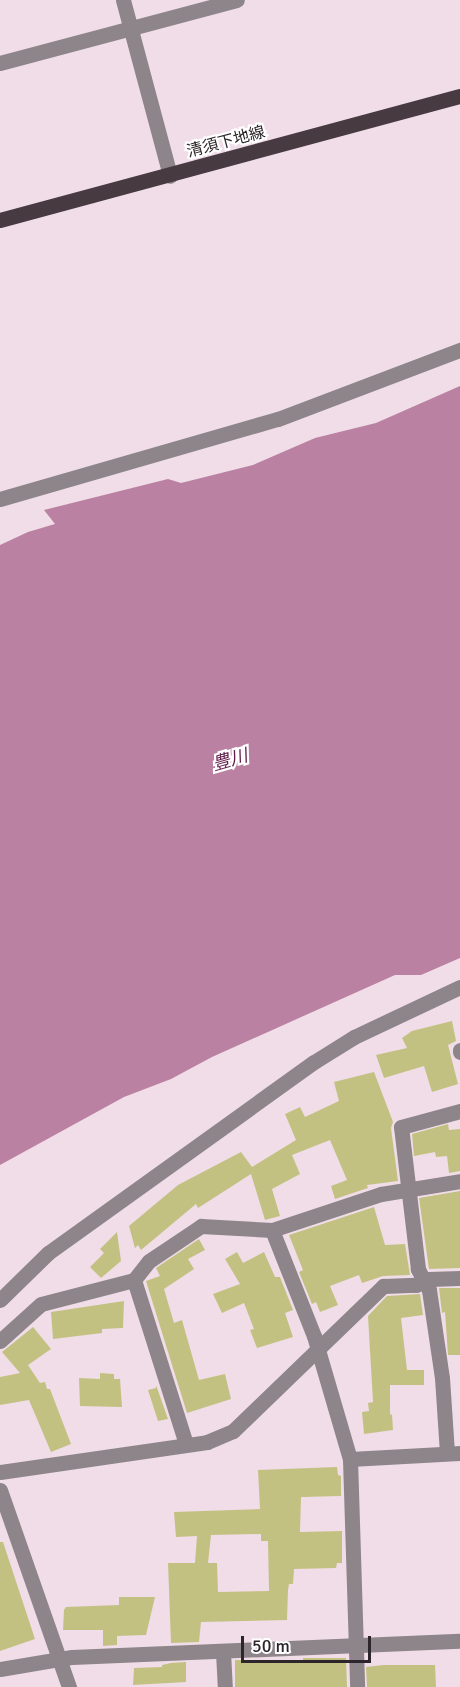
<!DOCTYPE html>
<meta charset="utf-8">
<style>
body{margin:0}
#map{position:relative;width:460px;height:1687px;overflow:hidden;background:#f0dde7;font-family:Signika,"Noto Sans JP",sans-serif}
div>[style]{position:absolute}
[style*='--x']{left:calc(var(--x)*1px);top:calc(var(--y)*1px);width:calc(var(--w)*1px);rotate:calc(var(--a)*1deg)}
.water>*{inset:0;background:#ba81a2}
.building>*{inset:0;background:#c3c182}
.minor>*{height:15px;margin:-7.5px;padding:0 7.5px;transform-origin:7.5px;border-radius:7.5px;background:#8d8589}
.major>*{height:15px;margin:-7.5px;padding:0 7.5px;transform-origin:7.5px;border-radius:7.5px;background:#473a41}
span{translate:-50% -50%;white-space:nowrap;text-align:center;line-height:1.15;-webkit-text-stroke:4.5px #fff;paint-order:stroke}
.street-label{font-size:16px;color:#2c2529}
.water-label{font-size:18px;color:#621d4a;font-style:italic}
.scale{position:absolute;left:241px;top:1636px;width:130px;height:27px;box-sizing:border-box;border:3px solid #2c2529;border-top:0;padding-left:8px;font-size:18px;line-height:21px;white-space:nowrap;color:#2c2529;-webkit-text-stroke:4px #fff;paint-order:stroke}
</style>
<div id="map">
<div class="water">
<div style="clip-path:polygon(460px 386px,460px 958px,421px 975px,395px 975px,212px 1057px,171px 1079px,124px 1097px,0 1165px,0 545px,28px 532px,55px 524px,44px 510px,168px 479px,181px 483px,253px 465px,315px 438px,376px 423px)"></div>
</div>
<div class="building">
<div style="clip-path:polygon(452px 1021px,456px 1041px,448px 1045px,458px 1084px,432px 1092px,424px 1066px,384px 1078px,376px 1055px,407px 1048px,402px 1038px,412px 1031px)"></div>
<div style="clip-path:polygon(374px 1072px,393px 1122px,391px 1128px,398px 1181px,367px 1185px,368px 1188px,335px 1199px,331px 1186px,347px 1180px,330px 1140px,292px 1155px,300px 1174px,272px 1189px,280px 1216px,265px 1220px,251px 1174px,198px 1208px,196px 1204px,141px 1250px,138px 1245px,135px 1248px,129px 1226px,178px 1185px,241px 1152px,252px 1167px,296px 1140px,285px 1114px,300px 1107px,305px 1117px,339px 1101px,334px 1082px)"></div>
<div style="clip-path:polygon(448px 1124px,449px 1130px,460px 1129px,460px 1171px,449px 1173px,447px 1156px,436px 1157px,435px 1152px,414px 1156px,412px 1134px)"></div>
<div style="clip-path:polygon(460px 1191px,460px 1268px,429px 1269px,419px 1198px)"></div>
<div style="clip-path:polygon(374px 1207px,385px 1245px,405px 1244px,410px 1275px,383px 1276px,362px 1283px,359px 1275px,330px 1286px,338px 1305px,320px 1312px,316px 1302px,312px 1304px,299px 1272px,303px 1270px,289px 1235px)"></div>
<div style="clip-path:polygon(117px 1232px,121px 1261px,101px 1278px,90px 1267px,104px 1253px,100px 1249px)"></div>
<div style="clip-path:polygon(199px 1239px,205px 1250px,188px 1259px,194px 1269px,164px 1289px,174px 1323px,182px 1320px,199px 1380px,225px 1374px,231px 1399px,187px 1413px,146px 1281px,160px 1276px,156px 1268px)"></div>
<div style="clip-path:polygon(237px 1252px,243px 1263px,264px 1252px,275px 1277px,280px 1277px,293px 1310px,285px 1313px,293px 1337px,257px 1348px,250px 1330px,254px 1329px,244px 1303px,222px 1313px,213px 1294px,240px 1284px,225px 1259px)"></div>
<div style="clip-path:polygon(439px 1288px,460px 1288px,460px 1355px,448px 1355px,445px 1312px,442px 1313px)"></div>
<div style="clip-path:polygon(420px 1294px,423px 1315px,401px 1318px,407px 1370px,424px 1370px,424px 1385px,390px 1385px,390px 1414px,392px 1415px,393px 1430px,364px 1434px,362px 1412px,369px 1411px,368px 1403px,373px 1402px,368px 1316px,387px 1296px)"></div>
<div style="clip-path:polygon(124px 1301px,123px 1328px,102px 1329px,102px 1333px,53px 1339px,51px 1312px)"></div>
<div style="clip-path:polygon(33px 1327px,51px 1349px,28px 1365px,40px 1383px,45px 1382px,47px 1389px,50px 1389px,71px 1444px,51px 1452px,29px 1400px,0 1405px,0 1377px,20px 1373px,2px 1352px)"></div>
<div style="clip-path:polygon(100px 1373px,114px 1374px,114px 1379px,120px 1379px,122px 1407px,80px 1406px,79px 1378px,100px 1379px)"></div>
<div style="clip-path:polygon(156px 1385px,168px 1419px,158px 1421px,148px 1390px,156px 1388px)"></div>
<div style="clip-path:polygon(evenodd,337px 1467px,338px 1475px,341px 1476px,341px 1496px,301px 1497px,300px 1532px,342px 1531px,342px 1563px,337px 1563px,336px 1568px,294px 1569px,293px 1584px,289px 1584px,288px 1590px,287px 1620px,201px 1622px,199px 1642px,171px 1643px,168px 1563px,195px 1563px,197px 1536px,176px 1537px,174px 1512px,260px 1509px,258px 1470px,337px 1467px,261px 1534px,261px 1541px,268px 1541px,269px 1591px,218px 1592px,217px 1563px,208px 1563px,211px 1535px,261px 1534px)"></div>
<div style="clip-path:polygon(0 1542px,3px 1542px,35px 1639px,0 1651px)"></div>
<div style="clip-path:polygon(119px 1597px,155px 1597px,146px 1635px,117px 1636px,117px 1645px,103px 1646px,103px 1630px,63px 1630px,64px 1610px,66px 1607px,119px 1605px)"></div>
<div style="clip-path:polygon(303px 1658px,346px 1658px,347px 1687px,235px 1687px,235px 1660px,303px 1661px)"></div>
<div style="clip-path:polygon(186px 1662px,186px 1682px,133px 1685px,134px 1668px,162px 1667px,162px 1665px,171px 1663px)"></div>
<div style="clip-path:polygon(383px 1665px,435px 1665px,436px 1687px,367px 1687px,366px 1667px)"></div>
</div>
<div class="minor">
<div style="--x:123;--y:0;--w:182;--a:75"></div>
<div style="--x:0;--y:63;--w:245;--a:-14.9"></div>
<div style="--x:0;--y:499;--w:289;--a:-16.1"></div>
<div style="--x:278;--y:419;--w:195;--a:-20.8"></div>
<div style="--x:460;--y:1050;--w:2;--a:90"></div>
<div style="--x:272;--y:1230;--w:114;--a:68.4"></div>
<div style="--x:314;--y:1336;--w:128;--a:73.7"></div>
<div style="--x:350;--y:1459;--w:228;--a:88.2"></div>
<div style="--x:134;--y:1280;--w:172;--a:72.4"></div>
<div style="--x:0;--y:1300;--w:67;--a:-44.4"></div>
<div style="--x:48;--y:1253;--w:327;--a:-35.7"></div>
<div style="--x:314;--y:1062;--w:47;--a:-32"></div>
<div style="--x:354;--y:1037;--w:117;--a:-25.3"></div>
<div style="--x:0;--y:1341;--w:55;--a:-42.1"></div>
<div style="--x:41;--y:1304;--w:96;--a:-14.5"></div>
<div style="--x:134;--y:1280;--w:24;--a:-52"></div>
<div style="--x:149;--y:1261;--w:63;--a:-33.9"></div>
<div style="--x:201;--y:1226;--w:71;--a:3.2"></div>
<div style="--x:272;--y:1230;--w:115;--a:-18.3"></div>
<div style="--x:381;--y:1194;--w:80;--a:-9.3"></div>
<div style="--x:447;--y:1453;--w:75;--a:-93.8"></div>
<div style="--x:442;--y:1378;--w:89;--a:-98.4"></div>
<div style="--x:429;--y:1290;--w:24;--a:-118"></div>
<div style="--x:418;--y:1269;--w:143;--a:-96.8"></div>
<div style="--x:401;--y:1127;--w:61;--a:-15.2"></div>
<div style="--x:350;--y:1459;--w:110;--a:-3.1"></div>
<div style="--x:0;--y:1472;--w:209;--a:-8.2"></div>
<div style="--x:207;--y:1442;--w:28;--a:-23"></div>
<div style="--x:233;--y:1431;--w:209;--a:-44"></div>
<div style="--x:383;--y:1286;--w:33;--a:-2"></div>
<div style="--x:416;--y:1285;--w:14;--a:-25"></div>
<div style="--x:429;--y:1279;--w:31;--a:-2"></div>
<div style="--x:0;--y:1490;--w:209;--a:70.7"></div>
<div style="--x:223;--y:1652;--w:35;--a:87"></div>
<div style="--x:0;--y:1669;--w:73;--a:-9.5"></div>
<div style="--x:72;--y:1657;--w:388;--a:-2.4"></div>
</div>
<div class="major">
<div style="--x:0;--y:220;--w:476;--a:-15.1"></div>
</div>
<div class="street-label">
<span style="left:226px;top:142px;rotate:-15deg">清須下地線</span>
</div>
<div class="water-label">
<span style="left:230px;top:760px;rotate:-16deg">豊川</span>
</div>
<div class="scale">50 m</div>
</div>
